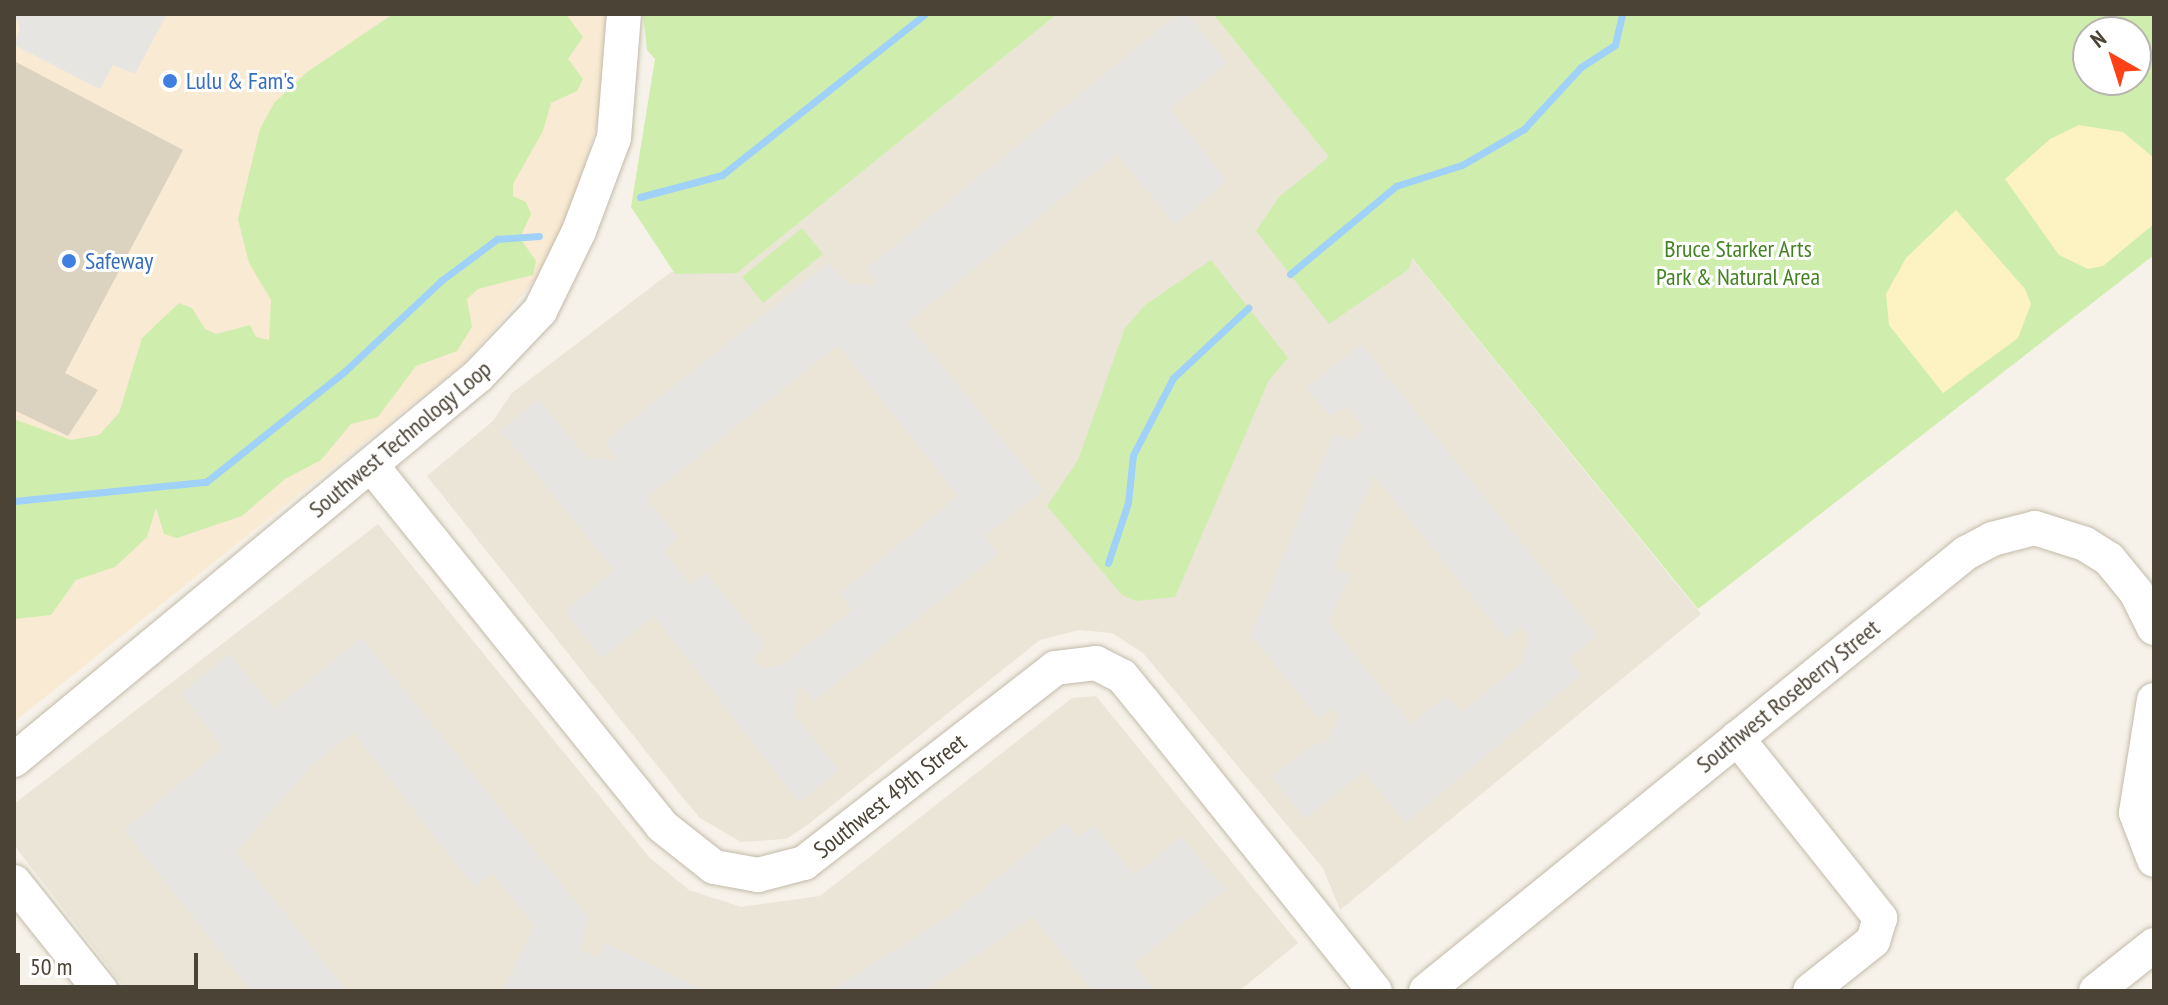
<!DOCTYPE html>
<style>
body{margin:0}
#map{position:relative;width:2168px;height:1005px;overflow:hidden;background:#f6f2e9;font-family:"PT Sans Narrow",sans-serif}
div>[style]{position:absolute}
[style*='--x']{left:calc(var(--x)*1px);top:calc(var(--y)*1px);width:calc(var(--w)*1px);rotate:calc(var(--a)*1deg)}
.residential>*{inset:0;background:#eae5d7}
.commercial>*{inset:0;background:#f9ead3}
.green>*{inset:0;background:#cfeeae}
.sand>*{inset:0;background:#fdf2c2}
.parking>*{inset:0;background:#e7e5e1}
.stream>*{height:7px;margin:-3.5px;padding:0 3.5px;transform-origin:3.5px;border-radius:3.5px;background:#a0d1f8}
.building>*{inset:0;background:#dcd2c0}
.roads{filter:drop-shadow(0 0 2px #c3bbaa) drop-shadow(0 0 2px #c3bbaa)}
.minor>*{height:34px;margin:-17px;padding:0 17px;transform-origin:17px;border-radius:17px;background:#fff}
.dots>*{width:22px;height:22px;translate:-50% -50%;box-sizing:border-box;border:4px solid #fff;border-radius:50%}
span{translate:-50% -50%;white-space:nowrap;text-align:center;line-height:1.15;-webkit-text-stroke:6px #fff;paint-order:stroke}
.shop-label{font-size:24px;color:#366cbe}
.left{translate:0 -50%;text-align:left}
.park-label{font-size:24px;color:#448323}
.street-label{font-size:24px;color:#4b4336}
.frame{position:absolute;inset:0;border:16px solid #4b4336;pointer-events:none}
.north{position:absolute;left:2072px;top:16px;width:80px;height:80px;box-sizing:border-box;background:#fff;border:2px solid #b7b4af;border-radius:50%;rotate:321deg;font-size:22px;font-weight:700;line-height:32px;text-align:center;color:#4b4336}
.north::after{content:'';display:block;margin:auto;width:28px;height:36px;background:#ff4117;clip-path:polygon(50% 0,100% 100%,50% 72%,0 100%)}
.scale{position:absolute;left:16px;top:953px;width:182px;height:36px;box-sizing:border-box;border:4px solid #4b4336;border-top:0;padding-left:10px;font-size:24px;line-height:28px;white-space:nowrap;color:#4b4336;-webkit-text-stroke:6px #fff;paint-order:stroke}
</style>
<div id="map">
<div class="residential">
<div style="clip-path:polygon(1057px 14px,1213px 14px,1701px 614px,1340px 910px,1323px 868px,1143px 653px,1112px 633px,1079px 630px,1040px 640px,806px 826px,786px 839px,741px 842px,700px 818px,683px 798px,427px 476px,493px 421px,512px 393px,671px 272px,737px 273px)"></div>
<div style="clip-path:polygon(378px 524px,649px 857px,689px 890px,741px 907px,820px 896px,1072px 698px,1096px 696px,1298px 943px,1239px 991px,127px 991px,14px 845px,14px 804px)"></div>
</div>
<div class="commercial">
<div style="clip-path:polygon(14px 14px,606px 14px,601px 108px,574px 202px,543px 270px,497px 326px,465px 362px,14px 722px)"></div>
</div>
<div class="green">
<div style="clip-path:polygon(393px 14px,566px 14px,583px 37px,568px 59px,583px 79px,577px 91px,551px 103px,543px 131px,513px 184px,513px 196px,526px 202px,531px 214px,520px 238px,536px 261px,533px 275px,478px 289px,467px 299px,472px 327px,457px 351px,416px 366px,378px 417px,351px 424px,321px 460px,285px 479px,242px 516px,177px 538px,164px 534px,156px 508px,147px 537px,115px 567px,76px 580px,51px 615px,14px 619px,14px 419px,71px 440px,99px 435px,119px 413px,142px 338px,179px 303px,192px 308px,205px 329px,216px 334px,250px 325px,256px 337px,269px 340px,271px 300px,249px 263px,238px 219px,260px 129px,274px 103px,307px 72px)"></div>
<div style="clip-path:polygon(643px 14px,1057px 14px,737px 273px,675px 274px,631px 207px,655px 59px,647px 50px)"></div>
<div style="clip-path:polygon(evenodd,1213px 14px,2154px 14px,2154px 255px,1698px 609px,1412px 258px,1409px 269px,1329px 324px,1256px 231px,1279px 197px,1329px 157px,1213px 14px,2088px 32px,2136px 32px,2136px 80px,2088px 80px,2088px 32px)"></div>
<div style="clip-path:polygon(802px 228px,823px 254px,763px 303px,742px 277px)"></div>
<div style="clip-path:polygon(1211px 260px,1288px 358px,1269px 380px,1175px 597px,1136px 601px,1122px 595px,1047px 506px,1078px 460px,1125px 328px,1145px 305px)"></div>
</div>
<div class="sand">
<div style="clip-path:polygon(2079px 125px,2123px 132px,2154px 158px,2154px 224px,2103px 266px,2088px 269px,2059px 255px,2005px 179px,2050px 139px)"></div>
<div style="clip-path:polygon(1956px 210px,2025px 289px,2031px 304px,2018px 338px,1943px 393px,1889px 325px,1886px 294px,1906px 258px)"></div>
</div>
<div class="parking">
<div style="clip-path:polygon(14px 14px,167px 14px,135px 74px,113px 65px,100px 89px,14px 45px,20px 29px)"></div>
<div style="clip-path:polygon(evenodd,1178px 14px,1188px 14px,1227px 63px,1170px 109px,1227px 181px,1175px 225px,1117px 154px,907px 323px,1043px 490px,984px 537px,998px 554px,814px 701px,802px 687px,797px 691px,795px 715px,839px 770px,799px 802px,654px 616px,602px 658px,564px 611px,614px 570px,500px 430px,539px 399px,587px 458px,616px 460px,605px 441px,828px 263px,848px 283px,873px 286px,877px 281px,867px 268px,1178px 14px,838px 345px,958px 496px,840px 593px,852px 610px,782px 665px,764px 668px,752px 660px,766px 646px,706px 573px,691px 585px,663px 551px,678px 538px,646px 498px,838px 345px)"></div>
<div style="clip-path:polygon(evenodd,1361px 344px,1596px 635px,1568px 659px,1581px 675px,1406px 823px,1363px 772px,1305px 819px,1271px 777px,1309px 747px,1329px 740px,1339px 716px,1331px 709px,1319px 719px,1251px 635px,1333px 435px,1353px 440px,1363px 428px,1349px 406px,1330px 416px,1306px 388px,1361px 344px,1374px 475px,1506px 639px,1521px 627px,1529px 637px,1523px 662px,1462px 712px,1445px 696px,1411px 724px,1328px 622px,1351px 575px,1333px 567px,1374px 475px)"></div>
<div style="clip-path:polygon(362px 638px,589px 918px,580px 949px,598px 958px,605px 943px,707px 991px,503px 991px,535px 926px,492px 873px,474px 887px,353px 732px,310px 767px,236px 852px,347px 991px,251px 991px,124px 830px,223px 748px,181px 693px,229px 654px,274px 708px)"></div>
<div style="clip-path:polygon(1066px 822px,1077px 838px,1094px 825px,1134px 875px,1181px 837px,1226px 889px,1133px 964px,1155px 991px,1093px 991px,1033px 917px,924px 991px,830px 991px,953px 913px)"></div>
</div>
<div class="stream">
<div style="--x:640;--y:197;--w:85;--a:-15"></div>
<div style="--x:722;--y:175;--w:259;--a:-38.4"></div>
<div style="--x:1290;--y:274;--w:138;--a:-39.7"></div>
<div style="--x:1396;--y:186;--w:69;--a:-17.7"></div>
<div style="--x:1462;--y:165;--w:72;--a:-30.1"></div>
<div style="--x:1524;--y:129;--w:84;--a:-47.4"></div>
<div style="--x:1581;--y:67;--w:40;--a:-32.9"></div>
<div style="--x:1615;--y:45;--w:32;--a:-77"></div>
<div style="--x:14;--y:501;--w:193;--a:-5.7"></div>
<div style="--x:206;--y:482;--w:178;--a:-38.6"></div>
<div style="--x:345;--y:371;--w:133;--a:-43.2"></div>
<div style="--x:442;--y:280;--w:69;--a:-36.7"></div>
<div style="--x:497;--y:239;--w:42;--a:-4.1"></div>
<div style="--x:1108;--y:563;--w:63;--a:-71.6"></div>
<div style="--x:1128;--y:503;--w:48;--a:-84.1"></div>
<div style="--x:1133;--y:455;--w:87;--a:-62.5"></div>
<div style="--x:1173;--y:378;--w:103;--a:-43"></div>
</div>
<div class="building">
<div style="clip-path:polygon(14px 61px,183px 150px,65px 373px,98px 390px,68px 436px,14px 410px)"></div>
</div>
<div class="roads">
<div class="minor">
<div style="--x:371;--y:465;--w:464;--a:51.1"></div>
<div style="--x:662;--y:826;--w:66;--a:38.3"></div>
<div style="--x:714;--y:867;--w:45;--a:10.3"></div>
<div style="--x:758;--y:875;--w:48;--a:-14.6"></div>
<div style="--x:804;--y:863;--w:318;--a:-37.8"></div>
<div style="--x:1055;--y:668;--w:41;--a:-7"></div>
<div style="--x:1096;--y:663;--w:29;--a:27"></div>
<div style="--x:1122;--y:676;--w:35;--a:51"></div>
<div style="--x:1144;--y:703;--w:369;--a:51.3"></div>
<div style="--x:2154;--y:700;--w:114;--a:99.1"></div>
<div style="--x:2136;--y:813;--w:50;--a:69"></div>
<div style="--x:1737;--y:738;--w:230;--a:51.5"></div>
<div style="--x:1880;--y:918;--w:24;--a:107"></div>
<div style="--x:1873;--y:941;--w:80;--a:141.6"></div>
<div style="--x:14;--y:760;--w:602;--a:-39.61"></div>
<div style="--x:478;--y:376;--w:90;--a:-46.4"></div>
<div style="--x:540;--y:311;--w:89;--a:-64"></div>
<div style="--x:579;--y:231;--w:99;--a:-69.4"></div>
<div style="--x:614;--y:138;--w:124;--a:-85.4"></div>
<div style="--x:14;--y:882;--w:139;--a:51.4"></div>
<div style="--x:1426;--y:991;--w:695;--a:-39.05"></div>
<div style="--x:1966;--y:553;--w:30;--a:-28"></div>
<div style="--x:1992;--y:539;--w:44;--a:-14.3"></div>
<div style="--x:2035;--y:528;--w:52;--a:17.7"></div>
<div style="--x:2085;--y:544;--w:28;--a:32"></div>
<div style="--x:2109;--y:559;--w:43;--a:50.7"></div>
<div style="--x:2136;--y:592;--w:40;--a:63.4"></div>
<div style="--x:2096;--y:991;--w:74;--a:-38.4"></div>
</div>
</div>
<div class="dots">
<div style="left:170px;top:81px;background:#3f7fe0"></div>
<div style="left:69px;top:261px;background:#3f7fe0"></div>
</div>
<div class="shop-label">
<span class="left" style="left:186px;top:81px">Lulu &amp; Fam's</span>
<span class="left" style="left:85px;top:261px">Safeway</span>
</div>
<div class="park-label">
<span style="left:1738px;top:263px">Bruce Starker Arts<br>Park &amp; Natural Area</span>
</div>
<div class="street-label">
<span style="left:400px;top:439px;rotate:-40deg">Southwest Technology Loop</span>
<span style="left:1788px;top:696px;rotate:-39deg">Southwest Roseberry Street</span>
<span style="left:890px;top:796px;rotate:-38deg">Southwest 49th Street</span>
</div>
<div class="frame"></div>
<div class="north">N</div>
<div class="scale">50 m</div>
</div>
